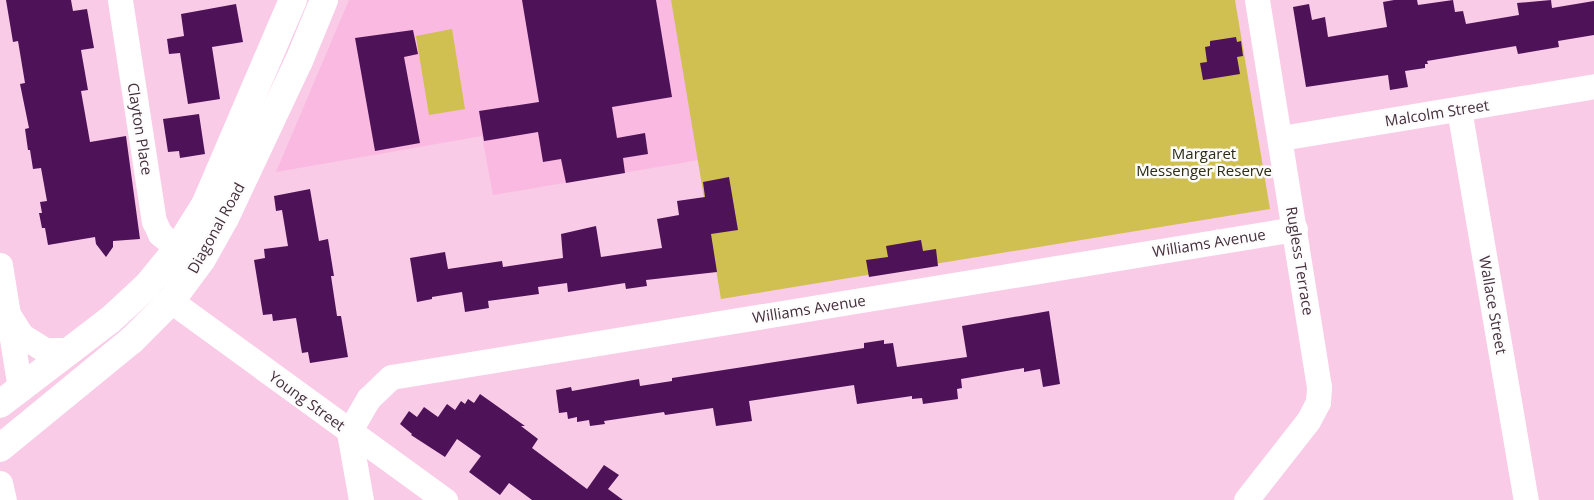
<!DOCTYPE html>
<style>
body{margin:0}
#map{position:relative;width:1594px;height:500px;overflow:hidden;background:#f9cbe7;font-family:"Open Sans",sans-serif}
div>[style]{position:absolute}
[style*='--x']{left:calc(var(--x)*1px);top:calc(var(--y)*1px);width:calc(var(--w)*1px);rotate:calc(var(--a)*1deg)}
.built>*{inset:0;background:#f9b9e1}
.green>*{inset:0;background:#d0c052}
.building>*{inset:0;background:#4e1259}
.minor>*{height:25px;margin:-12.5px;padding:0 12.5px;transform-origin:12.5px;border-radius:12.5px;background:#fff}
.major>*{height:28px;margin:-14px;padding:0 14px;transform-origin:14px;border-radius:14px;background:#fff}
span{translate:-50% -50%;white-space:nowrap;text-align:center;line-height:1.15;-webkit-text-stroke:5px #fcfcfc;paint-order:stroke}
.street-label{font-size:15px;color:#462f3d}
.park-label{font-size:15px;color:#2f2c14}
</style>
<div id="map">
<div class="built">
<div style="clip-path:polygon(349px 0,671px 0,699px 160px,493px 195px,482px 136px,276px 172px)"></div>
</div>
<div class="green">
<div style="clip-path:polygon(671px 0,1235px 0,1270px 209px,721px 299px)"></div>
<div style="clip-path:polygon(452px 29px,465px 109px,429px 115px,416px 36px)"></div>
</div>
<div class="building">
<div style="clip-path:polygon(6px 0,71px 0,73px 11px,87px 9px,94px 48px,81px 50px,88px 90px,81px 91px,90px 142px,126px 136px,140px 239px,113px 241px,113px 247px,106px 257px,96px 244px,95px 237px,48px 245px,45px 228px,42px 228px,39px 213px,42px 213px,40px 202px,47px 201px,41px 168px,33px 169px,30px 150px,28px 150px,25px 129px,29px 128px,20px 84px,25px 83px,18px 41px,13px 42px)"></div>
<div style="clip-path:polygon(522px 0,656px 0,672px 97px,612px 107px,617px 138px,645px 133px,648px 154px,623px 158px,625px 173px,566px 183px,561px 159px,543px 162px,538px 132px,484px 141px,479px 111px,539px 102px)"></div>
<div style="clip-path:polygon(1394px 0,1417px 0,1418px 5px,1453px 0,1455px 12px,1463px 11px,1466px 24px,1519px 15px,1517px 3px,1551px 0,1552px 8px,1594px 1px,1594px 35px,1558px 41px,1559px 47px,1518px 54px,1516px 46px,1427px 61px,1428px 64px,1425px 64px,1425px 68px,1405px 71px,1408px 87px,1390px 90px,1388px 75px,1306px 87px,1293px 7px,1309px 4px,1312px 20px,1325px 17px,1328px 37px,1387px 27px,1383px 2px)"></div>
<div style="clip-path:polygon(236px 4px,243px 42px,212px 47px,220px 99px,188px 104px,180px 53px,169px 54px,167px 39px,184px 36px,181px 14px)"></div>
<div style="clip-path:polygon(413px 30px,418px 54px,404px 57px,420px 143px,375px 151px,355px 38px)"></div>
<div style="clip-path:polygon(1236px 37px,1237px 42px,1241px 41px,1243px 56px,1237px 57px,1240px 74px,1203px 80px,1200px 63px,1207px 62px,1205px 47px,1210px 46px,1210px 41px)"></div>
<div style="clip-path:polygon(199px 114px,205px 154px,180px 158px,179px 151px,168px 152px,163px 119px)"></div>
<div style="clip-path:polygon(729px 177px,738px 230px,711px 234px,717px 272px,646px 280px,647px 286px,626px 289px,625px 283px,568px 292px,567px 283px,538px 287px,539px 294px,488px 301px,489px 308px,465px 312px,462px 292px,432px 297px,432px 299px,417px 302px,410px 258px,445px 252px,448px 269px,502px 261px,503px 267px,563px 258px,561px 234px,596px 226px,601px 257px,662px 248px,657px 219px,679px 215px,677px 201px,705px 197px,703px 182px)"></div>
<div style="clip-path:polygon(310px 189px,319px 241px,328px 239px,334px 276px,331px 276px,337px 316px,341px 316px,348px 357px,310px 363px,308px 352px,302px 353px,296px 318px,273px 321px,272px 314px,263px 315px,254px 260px,265px 258px,264px 249px,288px 246px,282px 210px,276px 211px,274px 196px)"></div>
<div style="clip-path:polygon(921px 240px,923px 251px,936px 249px,938px 266px,869px 277px,866px 260px,888px 257px,886px 246px)"></div>
<div style="clip-path:polygon(1049px 311px,1060px 384px,1043px 387px,1040px 369px,1024px 372px,1024px 368px,961px 379px,962px 388px,957px 389px,958px 399px,923px 404px,922px 398px,912px 399px,912px 396px,857px 404px,854px 385px,749px 401px,752px 421px,716px 426px,713px 408px,665px 415px,664px 412px,604px 421px,605px 424px,590px 426px,589px 420px,577px 422px,577px 417px,568px 419px,567px 412px,559px 413px,556px 390px,571px 387px,572px 391px,639px 379px,640px 386px,672px 381px,672px 378px,864px 348px,864px 343px,884px 340px,884px 344px,893px 343px,897px 367px,967px 357px,962px 326px)"></div>
<div style="clip-path:polygon(480px 394px,525px 426px,521px 426px,538px 439px,532px 448px,587px 489px,604px 465px,619px 475px,608px 489px,623px 500px,532px 500px,509px 483px,500px 495px,469px 472px,481px 456px,457px 439px,445px 457px,411px 435px,412px 434px,400px 424px,409px 411px,417px 417px,424px 407px,438px 417px,447px 404px,455px 410px,461px 401px,465px 404px,468px 399px,474px 403px)"></div>
</div>
<div class="minor">
<div style="--x:120;--y:0;--w:224;--a:81.3"></div>
<div style="--x:154;--y:221;--w:14;--a:65"></div>
<div style="--x:160;--y:234;--w:23;--a:38"></div>
<div style="--x:1459;--y:109;--w:397;--a:80.3"></div>
<div style="--x:1281;--y:138;--w:317;--a:-9.4"></div>
<div style="--x:0;--y:265;--w:126;--a:80.8"></div>
<div style="--x:171;--y:301;--w:339;--a:36"></div>
<div style="--x:8;--y:314;--w:25;--a:58"></div>
<div style="--x:21;--y:335;--w:28;--a:32"></div>
<div style="--x:45;--y:350;--w:26;--a:0"></div>
<div style="--x:0;--y:483;--w:17;--a:77"></div>
<div style="--x:361;--y:500;--w:69;--a:-100"></div>
<div style="--x:349;--y:432;--w:39;--a:-60"></div>
<div style="--x:369;--y:398;--w:30;--a:-44"></div>
<div style="--x:391;--y:377;--w:916;--a:-9.3"></div>
<div style="--x:1246;--y:500;--w:100;--a:-51.9"></div>
<div style="--x:1308;--y:421;--w:21;--a:-62"></div>
<div style="--x:1318;--y:402;--w:15;--a:-86"></div>
<div style="--x:1319;--y:387;--w:392;--a:-99.1"></div>
</div>
<div class="major">
<div style="--x:0;--y:404;--w:138;--a:-37.4"></div>
<div style="--x:110;--y:320;--w:50;--a:-42.6"></div>
<div style="--x:147;--y:286;--w:49;--a:-50.8"></div>
<div style="--x:178;--y:248;--w:51;--a:-57.9"></div>
<div style="--x:205;--y:205;--w:223;--a:-66.8"></div>
<div style="--x:0;--y:448;--w:171;--a:-39.3"></div>
<div style="--x:132;--y:340;--w:55;--a:-45"></div>
<div style="--x:171;--y:301;--w:52;--a:-53.6"></div>
<div style="--x:202;--y:259;--w:47;--a:-60.7"></div>
<div style="--x:225;--y:218;--w:174;--a:-64.8"></div>
<div style="--x:299;--y:61;--w:66;--a:-67.7"></div>
</div>
<div class="street-label">
<span style="left:1437px;top:113px;rotate:-9deg">Malcolm Street</span>
<span style="left:140px;top:129px;rotate:81deg">Clayton Place</span>
<span style="left:216px;top:228px;rotate:-61deg">Diagonal Road</span>
<span style="left:1209px;top:243px;rotate:-9deg">Williams Avenue</span>
<span style="left:1300px;top:261px;rotate:81deg">Rugless Terrace</span>
<span style="left:1493px;top:305px;rotate:80deg">Wallace Street</span>
<span style="left:809px;top:309px;rotate:-9deg">Williams Avenue</span>
<span style="left:307px;top:401px;rotate:36deg">Young Street</span>
</div>
<div class="park-label">
<span style="left:1204px;top:162px">Margaret<br>Messenger Reserve</span>
</div>
</div>
